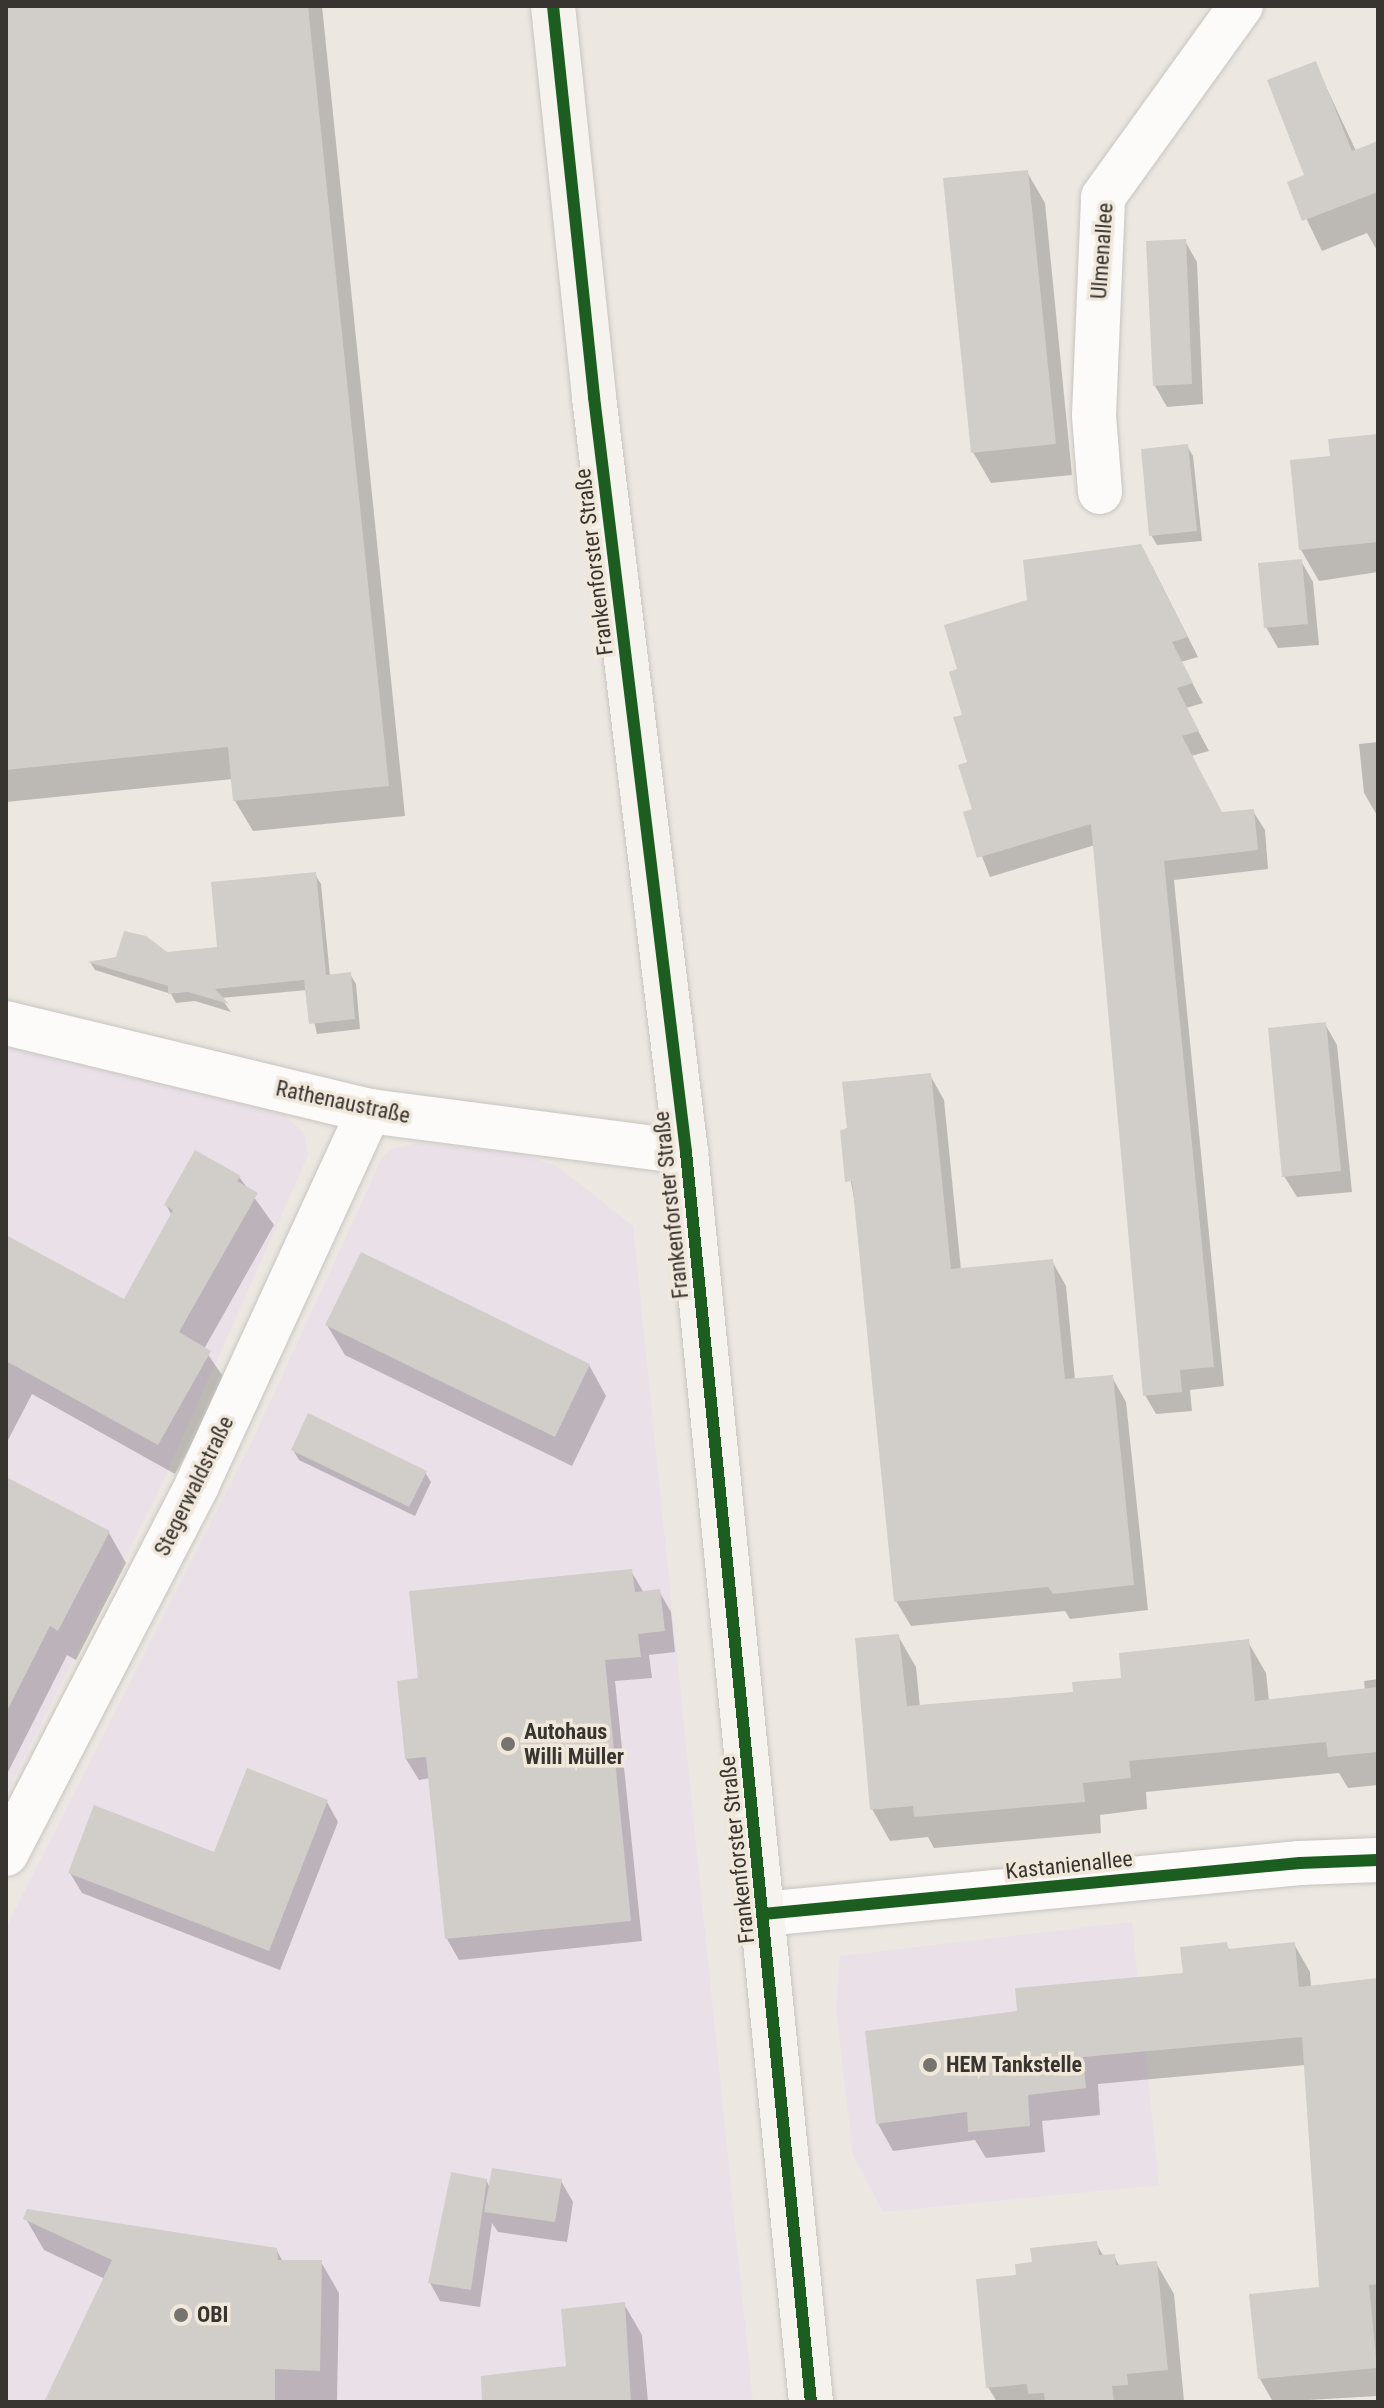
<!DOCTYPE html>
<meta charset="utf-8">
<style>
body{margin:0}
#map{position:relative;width:1384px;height:2408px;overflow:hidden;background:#ece7e1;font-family:"Roboto Condensed",sans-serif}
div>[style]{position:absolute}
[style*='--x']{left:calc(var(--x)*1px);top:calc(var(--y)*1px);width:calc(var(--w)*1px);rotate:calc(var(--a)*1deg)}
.commercial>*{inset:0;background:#eae0e8}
.shadow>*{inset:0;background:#0003}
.building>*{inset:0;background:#d1cdc8}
.roads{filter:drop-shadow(0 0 2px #c8c4c0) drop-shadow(0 0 2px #c8c4c0)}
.minor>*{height:44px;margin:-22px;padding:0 22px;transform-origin:22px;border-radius:22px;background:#fcfbfa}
.secondary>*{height:44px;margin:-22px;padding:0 22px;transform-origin:22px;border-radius:22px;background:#f6f3ef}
.cycleway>*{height:12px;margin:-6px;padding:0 6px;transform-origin:6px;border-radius:6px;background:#1b5e20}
.dots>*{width:22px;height:22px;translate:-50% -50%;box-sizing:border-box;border:4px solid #f1e8dc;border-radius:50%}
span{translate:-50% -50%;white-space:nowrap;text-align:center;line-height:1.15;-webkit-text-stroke:7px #f1e8dc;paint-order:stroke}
.street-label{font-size:22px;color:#383430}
.poi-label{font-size:22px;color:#383430;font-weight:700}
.left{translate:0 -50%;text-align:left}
.frame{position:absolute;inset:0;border:8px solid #383430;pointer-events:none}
</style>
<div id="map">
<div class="commercial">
<div style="clip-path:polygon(6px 1047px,282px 1113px,304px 1133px,308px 1155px,160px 1488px,6px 1793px)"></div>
<div style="clip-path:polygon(419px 1143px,515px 1153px,557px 1166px,633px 1226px,753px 2402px,6px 2402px,6px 1928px,256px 1433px,382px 1158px,392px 1149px)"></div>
<div style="clip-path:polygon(1132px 1922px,1159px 2185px,883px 2212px,853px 2155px,836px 2009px,840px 1956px)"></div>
</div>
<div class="shadow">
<div style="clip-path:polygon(6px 6px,322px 6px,405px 816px,253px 831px,235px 801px,233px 779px,6px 802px)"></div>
<div style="clip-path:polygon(1315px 63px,1356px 151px,1378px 144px,1378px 252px,1367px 233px,1322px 251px,1289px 183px,1307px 176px)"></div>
<div style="clip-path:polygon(1027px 172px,1045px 203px,1072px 475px,991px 483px,973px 452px)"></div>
<div style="clip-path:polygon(1185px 241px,1197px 262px,1203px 404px,1167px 407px,1155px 386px)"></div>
<div style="clip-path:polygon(1378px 438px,1378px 572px,1319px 581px,1301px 550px,1292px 462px,1332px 458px)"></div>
<div style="clip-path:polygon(1187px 446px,1193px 456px,1202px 541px,1157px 545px,1151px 535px)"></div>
<div style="clip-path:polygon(1301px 561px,1313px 582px,1319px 645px,1278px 648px,1266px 627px)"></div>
<div style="clip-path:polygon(1152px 566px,1198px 657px,1181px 662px,1203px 703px,1186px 708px,1209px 751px,1191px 756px,1222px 814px,1253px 811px,1265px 830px,1268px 869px,1174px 880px,1224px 1386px,1190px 1390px,1192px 1411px,1156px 1414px,1145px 1395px,1095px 845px,990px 877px,965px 813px,974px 811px,964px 716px)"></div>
<div style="clip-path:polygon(1378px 742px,1378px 817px,1364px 793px,1359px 744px)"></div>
<div style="clip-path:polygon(315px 874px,321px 884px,330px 976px,350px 974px,356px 984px,360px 1029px,317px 1034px,307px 990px,221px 998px,231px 1012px,195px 1001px,176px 1003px,171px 994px,95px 970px,90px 962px,219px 949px)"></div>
<div style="clip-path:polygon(1325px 1024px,1337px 1045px,1352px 1192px,1297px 1197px,1284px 1176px)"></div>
<div style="clip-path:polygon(930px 1075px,944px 1100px,961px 1270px,1052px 1261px,1066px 1286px,1075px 1380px,1112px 1377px,1126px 1402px,1148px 1610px,1070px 1619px,1065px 1611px,911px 1626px,896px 1601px,859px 1227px,842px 1131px)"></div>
<div style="clip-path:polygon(196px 1153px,240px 1178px,274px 1225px,204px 1349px,227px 1382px,175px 1474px,32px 1394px,6px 1444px,6px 1236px,124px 1302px,172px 1216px,166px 1205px)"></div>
<div style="clip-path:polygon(327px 1325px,589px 1365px,606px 1396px,572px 1466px,345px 1355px)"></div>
<div style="clip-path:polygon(293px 1450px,425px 1472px,431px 1482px,415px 1516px,299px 1460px)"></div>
<div style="clip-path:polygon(6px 1480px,109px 1533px,126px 1563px,76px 1660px,67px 1655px,6px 1776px)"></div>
<div style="clip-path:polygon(631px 1571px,644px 1593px,659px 1591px,671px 1612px,675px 1652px,649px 1655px,652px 1678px,615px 1681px,642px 1941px,459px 1960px,447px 1939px,430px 1778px,419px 1780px,406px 1759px,420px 1680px)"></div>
<div style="clip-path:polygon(898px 1636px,916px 1667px,920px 1707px,1075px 1694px,1248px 1642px,1266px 1673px,1269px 1701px,1365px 1691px,1364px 1681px,1378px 1679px,1378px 1785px,1348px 1788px,1339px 1773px,1146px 1792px,1147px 1809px,1100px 1815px,1101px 1833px,934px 1848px,928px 1837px,890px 1841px,872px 1809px)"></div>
<div style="clip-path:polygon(327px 1802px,338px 1822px,280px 1970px,82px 1893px,70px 1873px,215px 1855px)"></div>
<div style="clip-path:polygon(1226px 1944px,1230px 1951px,1294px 1944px,1310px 1972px,1311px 1987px,1378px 1980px,1378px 2396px,1273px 2402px,1260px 2379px,1321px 2289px,1305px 2065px,1098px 2084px,1100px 2115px,1042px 2121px,1045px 2152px,986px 2158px,975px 2140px,893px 2151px,878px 2124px,1019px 2013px,1185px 1975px)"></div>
<div style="clip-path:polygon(486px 2180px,490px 2188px,561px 2181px,573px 2202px,567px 2242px,498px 2232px,492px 2223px,480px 2307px,440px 2301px,430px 2283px)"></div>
<div style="clip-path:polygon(26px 2219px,276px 2249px,283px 2262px,321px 2262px,339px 2293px,337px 2401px,46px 2402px,105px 2279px,44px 2250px)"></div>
<div style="clip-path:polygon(1096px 2243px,1104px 2257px,1114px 2256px,1120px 2267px,1156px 2263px,1174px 2294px,1184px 2401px,997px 2402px,988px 2387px,1018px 2277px,1034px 2264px)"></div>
<div style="clip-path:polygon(624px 2304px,642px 2335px,648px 2402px,528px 2402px,568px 2368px)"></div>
</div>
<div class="building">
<div style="clip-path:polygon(6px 6px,308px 6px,389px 786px,233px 801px,228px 747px,6px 770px)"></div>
<div style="clip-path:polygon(1316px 61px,1352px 151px,1378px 141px,1378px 192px,1302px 221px,1287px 182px,1304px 175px,1267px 80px)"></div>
<div style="clip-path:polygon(1028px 170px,1056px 444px,971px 453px,943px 178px)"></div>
<div style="clip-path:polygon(1186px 239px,1192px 384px,1153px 386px,1146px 241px)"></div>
<div style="clip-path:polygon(1378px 434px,1378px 542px,1299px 550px,1290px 460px,1330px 456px,1328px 439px)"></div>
<div style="clip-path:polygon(1188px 444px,1197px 531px,1149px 536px,1141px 449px)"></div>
<div style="clip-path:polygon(1141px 544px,1188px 637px,1172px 642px,1193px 683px,1177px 688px,1199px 731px,1182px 736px,1222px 812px,1254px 809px,1258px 850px,1164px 861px,1214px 1367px,1180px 1370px,1182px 1392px,1143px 1396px,1091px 824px,977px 858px,963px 812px,972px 809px,958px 765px,967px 762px,953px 717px,962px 715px,949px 672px,957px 669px,944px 625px,1027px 600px,1023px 560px)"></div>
<div style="clip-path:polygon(1302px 559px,1308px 624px,1264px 628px,1258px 563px)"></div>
<div style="clip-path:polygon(316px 872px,326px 975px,351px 972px,355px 1019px,309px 1024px,304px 980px,215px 989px,229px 1004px,188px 992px,168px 994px,168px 986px,87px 962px,116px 957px,124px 931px,146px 936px,167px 952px,217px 947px,211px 882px)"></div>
<div style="clip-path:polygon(1326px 1022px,1341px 1171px,1282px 1177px,1268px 1028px)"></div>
<div style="clip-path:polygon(931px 1073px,951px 1269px,1053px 1259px,1065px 1379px,1113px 1375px,1134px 1585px,1053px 1594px,1048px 1587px,894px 1602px,852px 1181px,845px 1182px,840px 1130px,847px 1129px,842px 1082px)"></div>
<div style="clip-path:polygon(195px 1150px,241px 1176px,237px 1181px,258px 1193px,179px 1332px,211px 1351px,158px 1445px,6px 1361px,6px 1235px,124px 1299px,173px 1210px,164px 1205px)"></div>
<div style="clip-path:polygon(361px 1252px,590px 1364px,555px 1437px,325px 1325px)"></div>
<div style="clip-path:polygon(308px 1413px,427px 1471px,409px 1507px,291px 1450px)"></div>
<div style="clip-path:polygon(6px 1477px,110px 1531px,58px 1631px,50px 1626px,6px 1713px)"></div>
<div style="clip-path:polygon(632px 1569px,635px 1592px,660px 1589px,665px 1631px,638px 1634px,641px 1657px,605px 1660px,631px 1921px,445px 1939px,426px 1757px,405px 1759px,397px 1681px,418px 1678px,409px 1591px)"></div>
<div style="clip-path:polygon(899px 1634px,907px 1706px,1073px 1692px,1072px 1682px,1121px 1678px,1119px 1653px,1249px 1639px,1255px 1701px,1378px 1687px,1378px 1752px,1328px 1757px,1326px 1742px,1129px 1761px,1131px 1778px,1083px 1783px,1085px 1802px,914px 1817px,913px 1806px,870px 1810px,855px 1638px)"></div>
<div style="clip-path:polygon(247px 1768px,328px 1800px,269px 1951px,68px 1873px,94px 1805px,214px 1852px)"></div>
<div style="clip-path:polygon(1227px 1942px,1228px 1949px,1295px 1942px,1299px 1987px,1378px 1978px,1378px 2284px,1369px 2285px,1377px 2368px,1258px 2379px,1249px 2294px,1319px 2287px,1302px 2037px,1083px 2057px,1086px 2088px,1028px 2095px,1030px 2126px,968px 2132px,967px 2112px,876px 2124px,865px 2031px,1017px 2011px,1015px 1988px,1183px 1973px,1180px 1947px)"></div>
<div style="clip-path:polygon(492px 2168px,562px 2179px,555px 2222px,484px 2212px)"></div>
<div style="clip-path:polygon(451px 2172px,487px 2179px,471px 2290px,428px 2283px)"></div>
<div style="clip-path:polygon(27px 2209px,277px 2248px,278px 2260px,322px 2260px,320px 2371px,275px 2369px,275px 2402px,44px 2402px,112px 2260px,23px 2219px)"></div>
<div style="clip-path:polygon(1097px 2241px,1099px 2255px,1115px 2254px,1116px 2265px,1157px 2261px,1168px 2370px,1127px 2374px,1128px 2385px,1112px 2386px,1114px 2402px,1045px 2402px,1044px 2393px,1028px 2394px,1027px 2384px,986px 2388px,976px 2279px,1016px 2275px,1015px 2264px,1032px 2262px,1030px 2248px)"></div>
<div style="clip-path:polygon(625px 2302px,631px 2402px,482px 2402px,481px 2376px,566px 2366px,561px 2309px)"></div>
</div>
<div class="roads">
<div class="minor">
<div style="--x:1100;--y:492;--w:77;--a:-94.5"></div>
<div style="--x:1094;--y:415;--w:218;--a:-87.6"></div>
<div style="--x:1103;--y:197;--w:236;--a:-54.2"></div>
<div style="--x:6;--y:1023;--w:374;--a:13.6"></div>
<div style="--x:369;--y:1111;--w:320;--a:7.4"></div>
<div style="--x:6;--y:1854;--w:416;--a:-62.6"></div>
<div style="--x:197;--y:1485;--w:412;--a:-65.3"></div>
<div style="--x:763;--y:1914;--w:539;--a:-5.43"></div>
<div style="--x:1300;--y:1863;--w:78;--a:-2.2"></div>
</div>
<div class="secondary">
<div style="--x:553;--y:6;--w:393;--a:84"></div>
<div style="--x:594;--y:397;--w:761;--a:83.05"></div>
<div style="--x:686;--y:1152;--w:1256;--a:84.29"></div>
</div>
</div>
<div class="cycleway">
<div style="--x:553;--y:6;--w:393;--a:84"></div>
<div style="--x:594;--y:397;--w:761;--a:83.05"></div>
<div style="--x:686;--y:1152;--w:1256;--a:84.29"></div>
<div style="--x:763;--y:1914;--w:539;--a:-5.43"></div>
<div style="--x:1300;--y:1863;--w:78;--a:-2.2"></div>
</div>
<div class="dots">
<div style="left:508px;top:1744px;background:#77736e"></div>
<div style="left:930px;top:2065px;background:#77736e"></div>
<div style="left:181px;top:2315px;background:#77736e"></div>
</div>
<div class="street-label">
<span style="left:1102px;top:251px;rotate:-86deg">Ulmenallee</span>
<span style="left:594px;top:562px;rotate:-97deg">Frankenforster Straße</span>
<span style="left:343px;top:1102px;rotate:12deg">Rathenaustraße</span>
<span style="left:671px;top:1205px;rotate:-96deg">Frankenforster Straße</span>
<span style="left:194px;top:1486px;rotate:-64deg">Stegerwaldstraße</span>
<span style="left:737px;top:1850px;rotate:-96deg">Frankenforster Straße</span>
<span style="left:1069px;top:1865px;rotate:-6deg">Kastanienallee</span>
</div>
<div class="poi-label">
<span class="left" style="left:524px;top:1744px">Autohaus<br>Willi Müller</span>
<span class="left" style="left:946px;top:2065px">HEM Tankstelle</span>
<span class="left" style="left:197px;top:2315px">OBI</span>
</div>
<div class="frame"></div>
</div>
